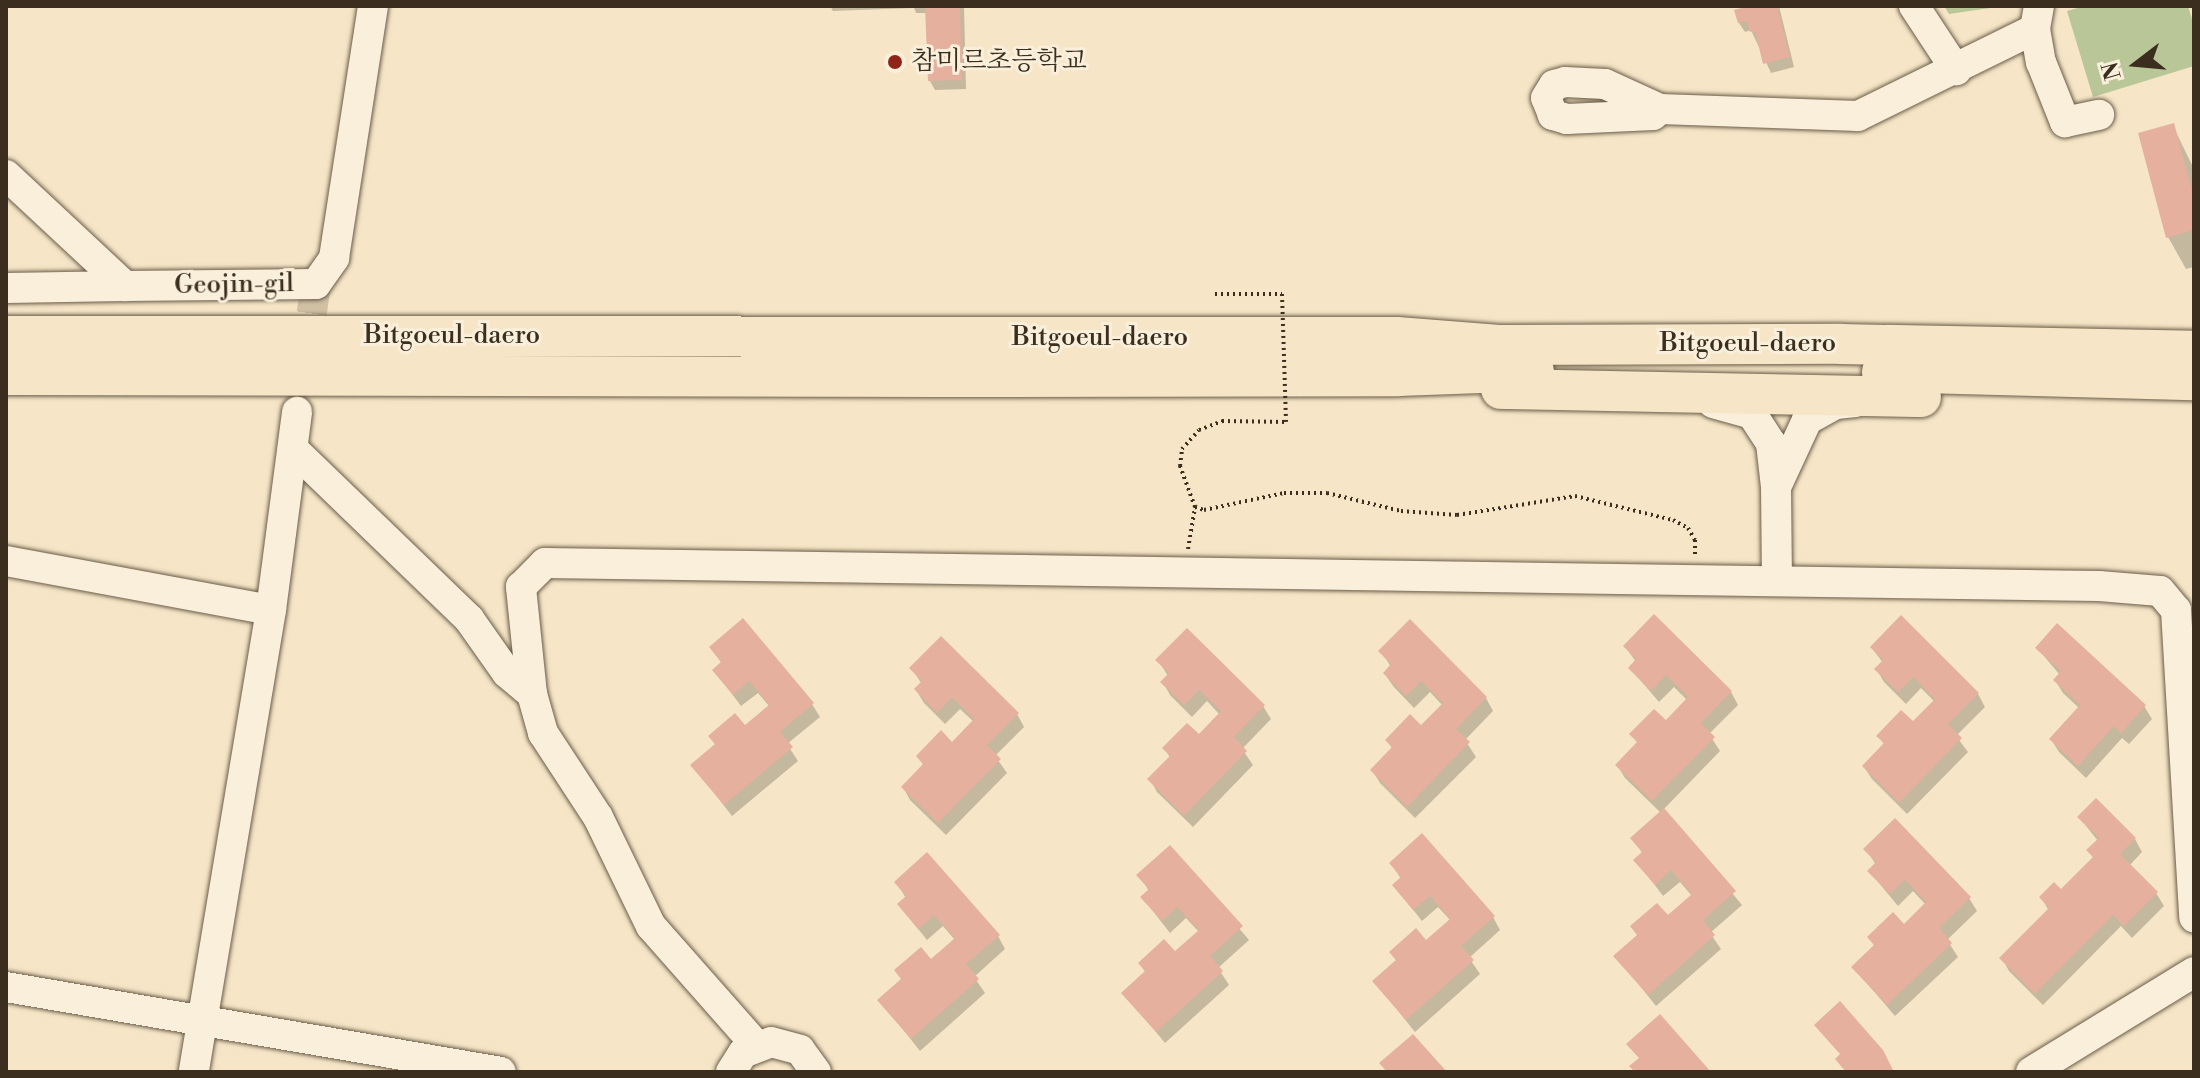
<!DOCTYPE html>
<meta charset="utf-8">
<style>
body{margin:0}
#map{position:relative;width:2200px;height:1078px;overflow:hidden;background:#f6e6c7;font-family:"Libre Bodoni","Noto Serif KR",serif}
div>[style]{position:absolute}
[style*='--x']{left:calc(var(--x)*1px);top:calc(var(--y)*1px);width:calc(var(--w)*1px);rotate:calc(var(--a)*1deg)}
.green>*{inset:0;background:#b8c698}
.shadow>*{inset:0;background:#0003}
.building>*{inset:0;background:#e5b09d}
.minor-tunnel>*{height:30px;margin-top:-15px;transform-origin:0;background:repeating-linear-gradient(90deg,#d1c1a5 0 30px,transparent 0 45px)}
.path>*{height:4px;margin-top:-2px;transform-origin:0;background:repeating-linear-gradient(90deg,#3b2e1f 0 2px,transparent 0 6px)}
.roads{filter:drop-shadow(0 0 2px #6a5c49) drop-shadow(0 0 2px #6a5c49)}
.minor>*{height:30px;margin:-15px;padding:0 15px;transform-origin:15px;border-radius:15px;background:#f9efdb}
.major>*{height:40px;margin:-20px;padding:0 20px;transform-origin:20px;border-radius:20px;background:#f6e6c7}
.path-bridge>*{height:4px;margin-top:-2px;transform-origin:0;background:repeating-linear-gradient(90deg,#3b2e1f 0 2px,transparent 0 6px)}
.dots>*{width:22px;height:22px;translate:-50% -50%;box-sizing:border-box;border:4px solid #f9efdb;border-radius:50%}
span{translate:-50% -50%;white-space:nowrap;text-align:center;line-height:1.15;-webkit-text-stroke:6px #f9efdb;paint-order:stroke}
.poi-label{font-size:26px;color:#3b2e1f}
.left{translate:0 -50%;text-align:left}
.street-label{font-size:26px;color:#3b2e1f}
.frame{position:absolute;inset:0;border:8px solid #3b2e1f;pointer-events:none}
.north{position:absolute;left:2096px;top:24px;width:80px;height:80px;-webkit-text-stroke:6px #f9efdb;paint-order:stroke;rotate:254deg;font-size:22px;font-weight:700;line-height:32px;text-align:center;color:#3b2e1f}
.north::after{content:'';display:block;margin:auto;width:28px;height:36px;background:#3b2e1f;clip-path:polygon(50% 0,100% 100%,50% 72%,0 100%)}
</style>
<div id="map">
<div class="green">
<div style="clip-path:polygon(1944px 6px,2004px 6px,1949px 14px)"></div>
<div style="clip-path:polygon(2085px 6px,2188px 6px,2194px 26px,2194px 66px,2093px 97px,2067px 11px)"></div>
</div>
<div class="shadow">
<div style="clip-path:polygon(830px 6px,964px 6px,966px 89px,935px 90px,930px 81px,927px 13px,916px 13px,914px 8px,833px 11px)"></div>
<div style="clip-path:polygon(1752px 6px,1779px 6px,1794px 67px,1771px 73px,1751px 30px,1745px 32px,1739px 23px)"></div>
<div style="clip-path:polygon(2173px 126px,2194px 169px,2194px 267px,2186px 269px,2168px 237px)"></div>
<div style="clip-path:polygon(1654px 617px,1731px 692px,1738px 705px,1709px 734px,1720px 751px,1663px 810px,1742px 905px,1710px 933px,1721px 949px,1656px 1006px,1616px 956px,1692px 896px,1680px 882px,1663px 896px,1636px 860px,1643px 854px,1633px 838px,1661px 813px,1625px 778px,1617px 765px,1638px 744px,1632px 734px,1666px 723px,1688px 701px,1674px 687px,1659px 702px,1630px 668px,1636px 662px,1625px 646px)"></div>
<div style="clip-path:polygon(712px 648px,812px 704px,820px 717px,787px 744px,798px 761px,732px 816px,693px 766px,716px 746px,710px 736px,745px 728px,770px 707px,758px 693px,741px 706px,714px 670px,722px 664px)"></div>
<div style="clip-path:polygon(1872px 648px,1978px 694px,1985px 707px,1956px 736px,1968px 752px,1907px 814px,1872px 779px,1864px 767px,1885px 746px,1879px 736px,1913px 724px,1935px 702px,1921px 688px,1906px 704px,1884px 682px,1877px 670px,1883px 663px)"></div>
<div style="clip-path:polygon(2037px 648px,2144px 706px,2152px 719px,2129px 744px,2122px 738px,2086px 778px,2059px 752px,2051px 739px,2079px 708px,2063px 693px,2055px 680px,2060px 675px)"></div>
<div style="clip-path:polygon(1381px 651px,1486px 698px,1493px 711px,1465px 740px,1476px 757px,1415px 818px,1380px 783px,1372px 770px,1393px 750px,1387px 740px,1421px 728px,1443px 706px,1430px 692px,1414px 708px,1393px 686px,1385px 674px,1391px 667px)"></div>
<div style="clip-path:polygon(1158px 660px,1263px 706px,1271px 719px,1242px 749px,1253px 765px,1193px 827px,1157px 792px,1150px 779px,1170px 758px,1165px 748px,1199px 737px,1220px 715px,1207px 701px,1192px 717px,1170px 695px,1163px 682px,1168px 676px)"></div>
<div style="clip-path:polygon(911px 668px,1017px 714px,1024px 727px,995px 756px,1007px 773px,946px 835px,910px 800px,903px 787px,924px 766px,918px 756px,952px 744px,974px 722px,960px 709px,945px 724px,924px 703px,916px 690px,922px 684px)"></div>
<div style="clip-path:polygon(2096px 801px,2135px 839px,2142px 852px,2129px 866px,2156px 893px,2164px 906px,2132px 938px,2121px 926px,2043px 1005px,2009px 971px,2002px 958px,2049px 911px,2041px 897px,2061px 892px,2094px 859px,2089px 851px,2098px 841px,2079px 817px)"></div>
<div style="clip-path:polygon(1170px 847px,1249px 940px,1218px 968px,1229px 985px,1165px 1043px,1124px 993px,1146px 973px,1140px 964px,1175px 954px,1199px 932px,1186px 918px,1170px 933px,1142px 897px,1149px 891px,1139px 875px)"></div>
<div style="clip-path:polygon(1866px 849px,1969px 898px,1977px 911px,1947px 940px,1958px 957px,1895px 1016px,1854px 968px,1875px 947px,1869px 937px,1903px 927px,1926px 905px,1913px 891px,1898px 906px,1869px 871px,1876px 865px)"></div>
<div style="clip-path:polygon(1391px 863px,1493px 917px,1500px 930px,1469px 958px,1480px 974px,1415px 1032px,1374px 981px,1397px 962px,1391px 952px,1426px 943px,1451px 921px,1438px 907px,1422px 921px,1394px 886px,1401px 879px)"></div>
<div style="clip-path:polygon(896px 882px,998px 936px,1005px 949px,974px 977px,985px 993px,920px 1051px,880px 1000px,955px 940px,943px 926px,927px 940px,899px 905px,906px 898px)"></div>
</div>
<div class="building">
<div style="clip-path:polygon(925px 6px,960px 6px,962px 80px,928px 81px)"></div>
<div style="clip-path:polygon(1750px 6px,1777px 6px,1790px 57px,1763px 64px,1755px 31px,1750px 32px,1747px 21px,1738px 23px,1734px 10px)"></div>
<div style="clip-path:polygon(2174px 123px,2194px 198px,2194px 230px,2166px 238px,2138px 133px)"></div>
<div style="clip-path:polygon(1654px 614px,1732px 691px,1701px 723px,1715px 737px,1652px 801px,1615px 765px,1637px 742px,1629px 734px,1654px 709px,1666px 720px,1688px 697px,1666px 675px,1651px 691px,1628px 668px,1636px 659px,1623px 646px)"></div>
<div style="clip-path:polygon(1901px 615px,1979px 693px,1948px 724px,1962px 738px,1899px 803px,1862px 766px,1884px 743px,1876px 736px,1901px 710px,1913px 721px,1935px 699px,1913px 677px,1898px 692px,1874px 669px,1883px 660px,1870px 647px)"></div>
<div style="clip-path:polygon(743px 618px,814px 703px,780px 732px,793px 747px,724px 805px,690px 765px,715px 744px,708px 736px,735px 713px,745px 725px,769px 705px,749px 681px,733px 695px,712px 670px,721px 662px,709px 647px)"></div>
<div style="clip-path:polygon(1410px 619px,1487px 697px,1456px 729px,1470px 742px,1407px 807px,1370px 770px,1392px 747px,1385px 740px,1410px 714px,1421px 725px,1443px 703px,1421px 681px,1406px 696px,1383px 673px,1391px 664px,1378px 651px)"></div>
<div style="clip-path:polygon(2057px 623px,2146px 705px,2121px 733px,2114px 726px,2078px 766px,2049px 739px,2080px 705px,2053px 680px,2061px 671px,2035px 648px)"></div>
<div style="clip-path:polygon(1187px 628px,1265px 705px,1234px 737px,1247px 751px,1184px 816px,1147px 779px,1170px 756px,1162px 748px,1187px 723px,1199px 734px,1221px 711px,1199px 690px,1184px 705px,1160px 682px,1169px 673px,1155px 660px)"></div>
<div style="clip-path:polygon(941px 636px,1019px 713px,987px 745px,1001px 759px,938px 823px,901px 787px,923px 764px,916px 756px,941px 730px,952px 742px,974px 719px,952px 697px,937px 713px,914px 689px,922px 681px,909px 668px)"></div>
<div style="clip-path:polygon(2096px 798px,2136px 838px,2120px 854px,2158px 892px,2124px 926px,2113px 915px,2035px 994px,1999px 958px,2049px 908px,2039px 897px,2054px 882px,2061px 889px,2093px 857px,2086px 850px,2099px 838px,2077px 817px)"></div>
<div style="clip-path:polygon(1664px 808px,1736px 891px,1703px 920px,1715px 935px,1648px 995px,1613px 956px,1637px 935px,1630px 926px,1657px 903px,1668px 915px,1692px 894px,1671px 870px,1655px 885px,1633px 860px,1642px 852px,1630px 838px)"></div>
<div style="clip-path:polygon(1895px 818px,1971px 897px,1939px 928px,1952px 943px,1887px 1005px,1851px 967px,1874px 945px,1867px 937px,1893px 912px,1904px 924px,1926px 902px,1905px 880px,1890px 894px,1867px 871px,1876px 862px,1863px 849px)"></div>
<div style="clip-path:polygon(1422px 833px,1495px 916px,1461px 946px,1474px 960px,1406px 1020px,1372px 981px,1396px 960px,1389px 952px,1416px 928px,1426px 940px,1450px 919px,1430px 896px,1413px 910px,1392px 885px,1401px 877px,1389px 863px)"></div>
<div style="clip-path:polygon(1170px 845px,1243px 926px,1210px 956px,1223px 971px,1156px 1032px,1121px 993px,1145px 971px,1138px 963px,1164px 939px,1175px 951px,1199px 930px,1177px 907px,1162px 921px,1140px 897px,1149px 889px,1136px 875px)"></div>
<div style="clip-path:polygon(927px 852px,1000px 935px,966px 964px,979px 979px,911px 1039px,877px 1000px,901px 979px,894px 970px,921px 947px,931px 959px,955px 938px,934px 915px,918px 929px,897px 904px,906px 896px,894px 882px)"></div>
<div style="clip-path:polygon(1840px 1001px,1883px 1050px,1894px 1072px,1846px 1072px,1835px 1059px,1840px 1054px,1814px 1025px)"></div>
<div style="clip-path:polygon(1660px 1014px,1711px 1072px,1635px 1072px,1629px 1066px,1639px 1058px,1626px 1044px)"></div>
<div style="clip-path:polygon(1413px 1034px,1447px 1072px,1387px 1072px,1379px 1063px)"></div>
</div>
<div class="minor-tunnel">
<div style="--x:305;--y:358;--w:75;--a:-81.5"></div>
</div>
<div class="path">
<div style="--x:1215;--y:294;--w:67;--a:0"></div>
<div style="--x:1195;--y:507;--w:9;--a:18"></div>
<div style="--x:1204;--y:510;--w:82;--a:-12"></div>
<div style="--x:1284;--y:493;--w:43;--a:0"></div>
<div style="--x:1327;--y:493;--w:76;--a:13.7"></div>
<div style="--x:1401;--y:511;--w:56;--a:4.1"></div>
<div style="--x:1457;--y:515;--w:120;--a:-9.1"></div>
<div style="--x:1575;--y:496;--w:101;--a:13.8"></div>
<div style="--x:1673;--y:520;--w:17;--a:28"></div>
<div style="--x:1688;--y:528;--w:14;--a:60"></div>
<div style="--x:1695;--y:540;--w:14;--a:90"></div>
<div style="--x:1188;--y:549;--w:43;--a:-80.5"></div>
<div style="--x:1195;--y:507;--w:44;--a:-110.1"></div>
<div style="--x:1180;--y:466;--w:17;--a:-83"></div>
<div style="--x:1182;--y:449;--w:25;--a:-48"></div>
<div style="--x:1199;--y:430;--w:25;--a:-21"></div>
<div style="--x:1222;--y:421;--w:64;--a:0.9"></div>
</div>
<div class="roads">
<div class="minor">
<div style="--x:1914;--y:6;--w:77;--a:56.7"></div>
<div style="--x:2039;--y:6;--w:23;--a:100"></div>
<div style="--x:2035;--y:29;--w:34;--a:80"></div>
<div style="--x:2041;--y:62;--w:65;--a:68.2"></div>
<div style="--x:2065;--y:122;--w:35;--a:-12"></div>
<div style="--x:1660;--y:109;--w:9;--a:139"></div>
<div style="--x:1653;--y:115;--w:86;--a:177.3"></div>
<div style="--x:1567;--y:119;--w:15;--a:-164"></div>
<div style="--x:1553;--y:115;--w:18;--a:-112"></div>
<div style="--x:1546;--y:98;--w:15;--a:-58"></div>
<div style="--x:1554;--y:85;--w:11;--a:-15"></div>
<div style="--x:1565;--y:82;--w:40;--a:2.9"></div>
<div style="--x:1605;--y:84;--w:60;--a:24.4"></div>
<div style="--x:1660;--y:109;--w:198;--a:2"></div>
<div style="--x:1858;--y:116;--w:197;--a:-26.2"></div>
<div style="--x:6;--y:175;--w:163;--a:43"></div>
<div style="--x:125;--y:286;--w:191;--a:-0.6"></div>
<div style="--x:316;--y:284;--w:32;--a:-55"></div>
<div style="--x:334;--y:258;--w:255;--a:-81.2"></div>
<div style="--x:6;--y:288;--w:119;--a:-1"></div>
<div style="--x:1713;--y:403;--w:41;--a:15.8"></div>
<div style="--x:1752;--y:414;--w:35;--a:57"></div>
<div style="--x:1771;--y:443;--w:44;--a:83.5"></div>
<div style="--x:1776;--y:487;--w:94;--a:89.4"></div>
<div style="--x:293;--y:449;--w:245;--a:44"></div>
<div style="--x:469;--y:619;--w:66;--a:54.9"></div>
<div style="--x:507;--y:673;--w:33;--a:40"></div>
<div style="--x:532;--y:694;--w:41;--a:74.2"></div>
<div style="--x:543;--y:733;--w:100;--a:56.8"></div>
<div style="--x:598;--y:817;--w:121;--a:64.1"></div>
<div style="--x:651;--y:926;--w:159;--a:48.6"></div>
<div style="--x:1777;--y:485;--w:72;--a:-65.2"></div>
<div style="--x:1807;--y:420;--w:33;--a:-29"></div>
<div style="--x:1836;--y:404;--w:19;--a:-6"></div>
<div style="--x:6;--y:561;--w:269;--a:10.5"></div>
<div style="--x:271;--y:610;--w:468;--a:99.5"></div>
<div style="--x:271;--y:610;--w:200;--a:-82.5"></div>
<div style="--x:532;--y:694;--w:108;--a:-95.9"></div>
<div style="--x:521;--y:587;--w:34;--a:-45"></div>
<div style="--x:545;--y:563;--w:1554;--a:0.85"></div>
<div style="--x:2099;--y:586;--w:61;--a:4.7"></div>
<div style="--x:2160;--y:591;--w:25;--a:50"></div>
<div style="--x:2176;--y:610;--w:308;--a:86.6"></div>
<div style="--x:6;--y:987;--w:502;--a:9.74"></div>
<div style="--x:731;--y:1072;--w:22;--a:-58"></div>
<div style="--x:743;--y:1053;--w:30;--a:-21"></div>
<div style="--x:771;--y:1042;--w:30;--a:15"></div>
<div style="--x:800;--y:1050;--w:27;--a:54"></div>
<div style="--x:2031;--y:1072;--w:191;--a:-31.5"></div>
</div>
<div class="major">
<div style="--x:6;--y:336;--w:1391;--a:0.04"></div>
<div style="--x:1397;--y:337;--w:102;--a:4.5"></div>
<div style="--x:1499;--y:345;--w:342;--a:-0.2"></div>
<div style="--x:1841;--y:344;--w:353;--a:1.1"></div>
<div style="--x:1882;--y:372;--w:312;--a:1.5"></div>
<div style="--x:6;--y:375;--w:934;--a:0.12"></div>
<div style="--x:940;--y:377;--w:458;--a:-0.1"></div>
<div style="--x:1398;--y:376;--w:136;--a:-2.1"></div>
<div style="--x:1501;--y:389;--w:420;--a:1.1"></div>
</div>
</div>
<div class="path-bridge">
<div style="--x:1282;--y:294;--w:128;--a:88.2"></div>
</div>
<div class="dots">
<div style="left:895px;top:62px;background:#8f2418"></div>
</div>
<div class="poi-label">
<span class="left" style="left:911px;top:62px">참미르초등학교</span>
</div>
<div class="street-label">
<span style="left:234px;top:285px;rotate:-1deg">Geojin-gil</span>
<span style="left:452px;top:336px">Bitgoeul-daero</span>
<span style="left:1100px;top:338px">Bitgoeul-daero</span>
<span style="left:1748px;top:344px">Bitgoeul-daero</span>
</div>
<div class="frame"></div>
<div class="north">N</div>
</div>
